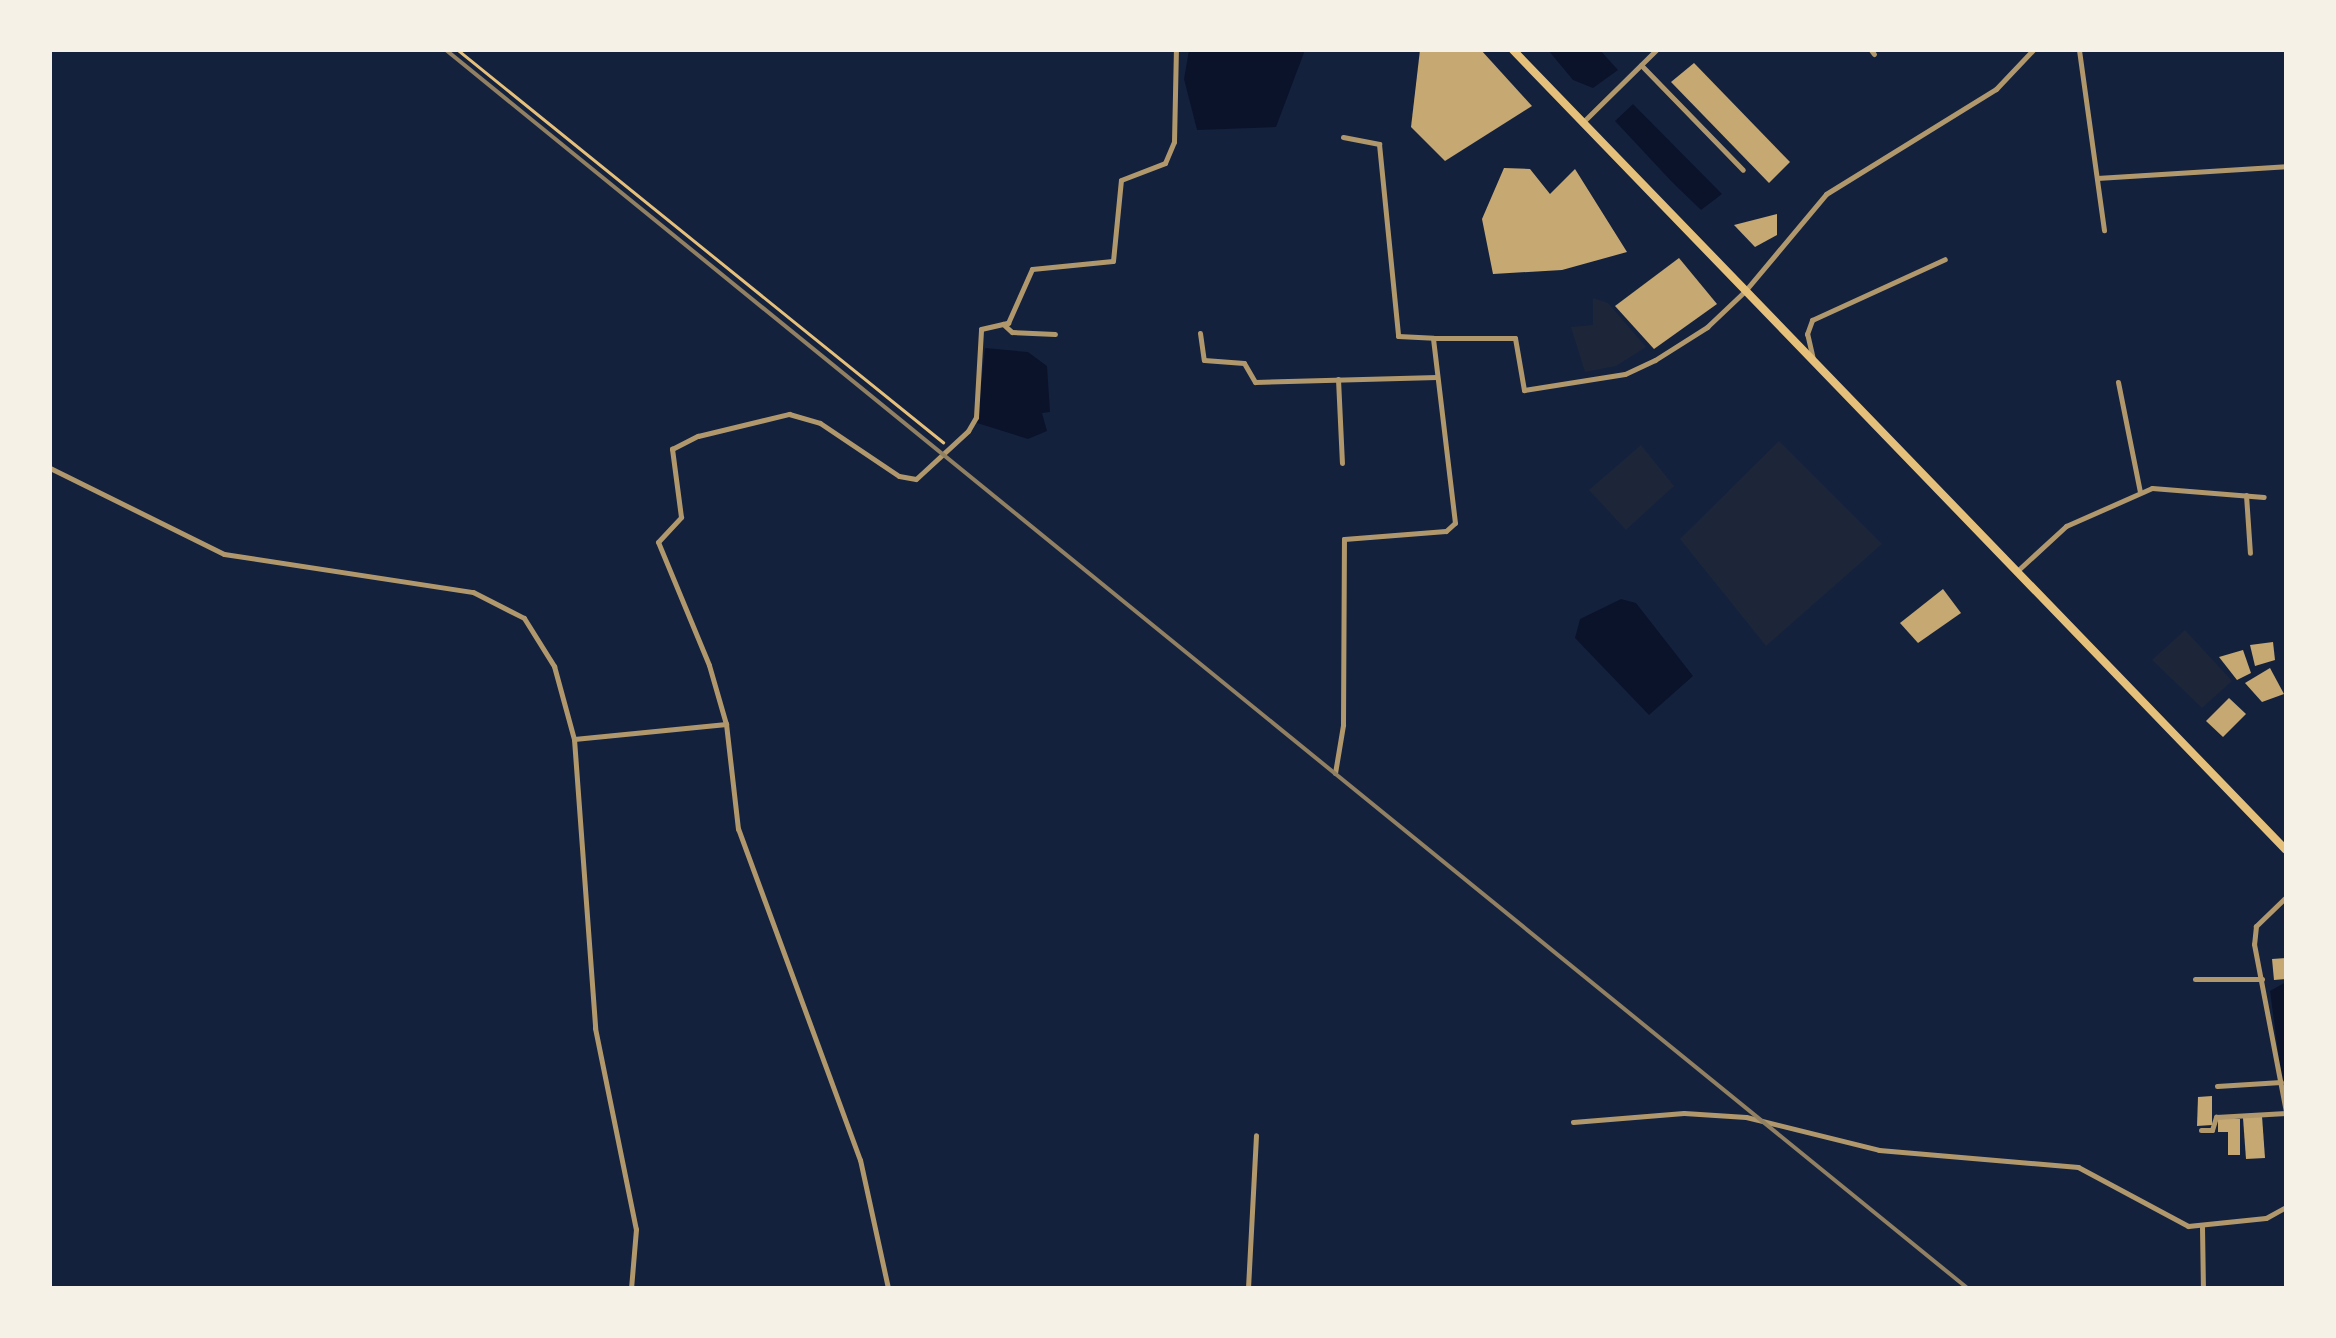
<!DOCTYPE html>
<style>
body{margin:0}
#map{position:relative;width:2336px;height:1338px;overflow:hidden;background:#14213d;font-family:Rubik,sans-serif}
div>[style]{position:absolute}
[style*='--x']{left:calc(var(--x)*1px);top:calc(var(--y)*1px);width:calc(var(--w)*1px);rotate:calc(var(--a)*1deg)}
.green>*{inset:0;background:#1d2539}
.water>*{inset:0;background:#0b132b}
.building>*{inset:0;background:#c6a872}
.path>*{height:2.5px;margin:-1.25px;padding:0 1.25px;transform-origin:1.25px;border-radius:1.25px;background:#e5c07b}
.minor>*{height:5px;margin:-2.5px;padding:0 2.5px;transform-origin:2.5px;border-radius:2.5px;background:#b1986c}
.secondary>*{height:8px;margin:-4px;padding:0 4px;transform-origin:4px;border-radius:4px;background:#e5c07b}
.rail>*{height:4px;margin:-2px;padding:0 2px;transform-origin:2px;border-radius:2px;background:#918062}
span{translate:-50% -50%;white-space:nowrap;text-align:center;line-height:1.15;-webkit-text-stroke:8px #f6f1e7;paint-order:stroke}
.frame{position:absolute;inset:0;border:52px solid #f6f1e7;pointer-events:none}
</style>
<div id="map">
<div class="green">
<div style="clip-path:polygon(1593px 298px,1608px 303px,1646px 347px,1616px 366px,1585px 372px,1571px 327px,1593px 325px)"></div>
<div style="clip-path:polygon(1779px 441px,1882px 544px,1766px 646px,1680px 539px)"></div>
<div style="clip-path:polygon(1641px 445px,1674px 486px,1626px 530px,1589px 490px)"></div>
<div style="clip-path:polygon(2185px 630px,2232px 681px,2202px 708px,2152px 660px)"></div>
</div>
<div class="water">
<div style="clip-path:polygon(1189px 50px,1305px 50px,1276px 127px,1197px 130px,1184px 79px)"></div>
<div style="clip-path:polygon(1548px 50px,1600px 50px,1618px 70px,1593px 88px,1573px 80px)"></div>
<div style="clip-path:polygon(1633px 104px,1722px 194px,1701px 210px,1672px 182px,1615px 121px)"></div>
<div style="clip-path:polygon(985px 348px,1028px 352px,1047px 366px,1050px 412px,1042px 413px,1047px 431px,1028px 439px,977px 423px)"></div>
<div style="clip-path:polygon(1621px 599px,1636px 603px,1693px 676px,1649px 715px,1575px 638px,1580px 619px)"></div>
<div style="clip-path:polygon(2286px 982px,2286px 1081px,2282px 1081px,2270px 991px)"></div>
</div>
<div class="building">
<div style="clip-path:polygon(1420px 50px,1481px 50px,1532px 106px,1445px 161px,1411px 127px)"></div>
<div style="clip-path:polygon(1694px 63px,1790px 162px,1769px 183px,1671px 82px)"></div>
<div style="clip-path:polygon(1504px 168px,1530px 169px,1550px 194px,1575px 169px,1627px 252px,1562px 270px,1493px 274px,1482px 219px)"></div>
<div style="clip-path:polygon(1777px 214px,1777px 235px,1755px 247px,1734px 225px)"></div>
<div style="clip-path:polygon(1679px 258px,1717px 304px,1654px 349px,1615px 306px)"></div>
<div style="clip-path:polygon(1943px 589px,1961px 613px,1918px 643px,1900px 623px)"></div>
<div style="clip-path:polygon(2273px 642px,2275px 660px,2255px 666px,2250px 645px)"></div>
<div style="clip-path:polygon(2243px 650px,2251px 673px,2237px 680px,2219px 657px)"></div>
<div style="clip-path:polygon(2270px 668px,2284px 694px,2262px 702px,2245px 683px)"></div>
<div style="clip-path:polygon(2229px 698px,2246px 714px,2223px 737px,2206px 721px)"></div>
<div style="clip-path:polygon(2286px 958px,2286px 979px,2274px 980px,2272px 959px)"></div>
<div style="clip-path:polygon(2212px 1096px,2212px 1125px,2197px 1126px,2198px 1097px)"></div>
<div style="clip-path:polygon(2262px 1116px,2265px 1158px,2246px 1159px,2243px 1118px)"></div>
<div style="clip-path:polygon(2218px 1119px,2240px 1119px,2240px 1155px,2228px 1155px,2228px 1132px,2218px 1132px)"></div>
</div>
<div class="path">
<div style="--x:458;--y:50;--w:624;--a:38.95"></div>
</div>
<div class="minor">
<div style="--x:1871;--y:50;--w:5;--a:53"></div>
<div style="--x:2079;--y:50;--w:182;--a:82.1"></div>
<div style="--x:1641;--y:65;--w:146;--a:45.8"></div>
<div style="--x:1582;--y:123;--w:104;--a:-44.6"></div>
<div style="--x:1343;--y:137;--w:37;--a:11"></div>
<div style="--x:1379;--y:144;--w:193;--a:84.3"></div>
<div style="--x:1398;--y:336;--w:35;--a:3"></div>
<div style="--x:2097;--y:178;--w:189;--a:-3.6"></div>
<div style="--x:1003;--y:324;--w:12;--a:42"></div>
<div style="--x:1012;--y:332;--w:43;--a:2.7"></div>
<div style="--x:1200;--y:333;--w:27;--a:82"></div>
<div style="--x:1204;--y:360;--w:40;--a:4.3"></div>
<div style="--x:1244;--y:363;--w:22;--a:60"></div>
<div style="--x:1255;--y:382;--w:182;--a:-1.6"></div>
<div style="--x:1813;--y:359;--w:26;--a:-103"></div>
<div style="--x:1807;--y:334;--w:15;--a:-70"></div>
<div style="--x:1812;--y:320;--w:146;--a:-24.6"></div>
<div style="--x:1338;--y:379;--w:84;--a:87.3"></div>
<div style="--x:2118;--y:382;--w:112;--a:78.7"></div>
<div style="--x:50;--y:468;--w:194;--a:26.3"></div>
<div style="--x:224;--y:554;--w:252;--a:8.7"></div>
<div style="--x:473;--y:592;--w:57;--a:27"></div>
<div style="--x:524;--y:618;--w:57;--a:58"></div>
<div style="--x:554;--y:666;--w:76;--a:74.7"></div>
<div style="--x:574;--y:739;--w:290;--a:85.8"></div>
<div style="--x:595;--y:1028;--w:205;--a:78.5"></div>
<div style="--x:636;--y:1229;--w:59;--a:94.8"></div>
<div style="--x:2246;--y:495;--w:58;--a:86.1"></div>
<div style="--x:2016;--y:572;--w:68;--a:-42.6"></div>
<div style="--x:2066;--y:526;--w:94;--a:-23.8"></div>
<div style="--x:2152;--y:488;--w:112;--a:4.6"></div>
<div style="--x:574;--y:739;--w:153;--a:-5.6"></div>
<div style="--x:1335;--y:773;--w:49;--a:-80.5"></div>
<div style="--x:1343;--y:725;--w:186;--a:-89.7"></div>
<div style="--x:1344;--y:539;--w:102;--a:-4.5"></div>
<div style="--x:1446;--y:531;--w:12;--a:-42"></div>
<div style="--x:1455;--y:523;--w:186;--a:-96.8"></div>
<div style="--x:1433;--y:338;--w:82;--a:0"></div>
<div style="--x:1515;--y:338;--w:53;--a:80.2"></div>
<div style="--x:1524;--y:390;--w:102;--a:-9"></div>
<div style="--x:1625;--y:374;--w:33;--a:-25"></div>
<div style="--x:1655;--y:360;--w:62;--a:-32.4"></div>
<div style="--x:1707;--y:327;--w:52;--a:-43.5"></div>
<div style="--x:1745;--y:291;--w:126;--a:-50.1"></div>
<div style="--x:1826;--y:194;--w:200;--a:-31.7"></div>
<div style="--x:1996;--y:89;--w:54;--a:-46.5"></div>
<div style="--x:2286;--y:897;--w:42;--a:136"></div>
<div style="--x:2256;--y:926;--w:18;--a:96"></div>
<div style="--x:2254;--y:944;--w:171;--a:79.2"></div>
<div style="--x:2195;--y:979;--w:67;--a:0"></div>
<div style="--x:2217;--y:1086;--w:64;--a:-3.6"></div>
<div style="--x:1573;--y:1122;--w:111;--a:-4.6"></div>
<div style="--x:1684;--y:1113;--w:62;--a:3.7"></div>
<div style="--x:1746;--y:1117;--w:137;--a:13.9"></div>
<div style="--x:1879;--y:1150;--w:200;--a:4.9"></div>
<div style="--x:2078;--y:1167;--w:125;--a:28.2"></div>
<div style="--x:2188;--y:1226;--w:78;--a:-5.9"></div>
<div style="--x:2266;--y:1218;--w:23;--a:-29"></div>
<div style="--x:2201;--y:1130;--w:11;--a:0"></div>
<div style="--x:2212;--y:1130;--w:14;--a:-73"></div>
<div style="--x:2216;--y:1117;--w:70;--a:-3.3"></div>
<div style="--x:2202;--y:1227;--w:61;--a:89.1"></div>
<div style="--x:888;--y:1288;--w:131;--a:-102.3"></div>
<div style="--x:860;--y:1160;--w:353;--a:-110.2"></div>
<div style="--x:738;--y:829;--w:106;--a:-96.5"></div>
<div style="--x:726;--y:724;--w:61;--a:-106.1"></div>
<div style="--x:709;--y:665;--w:133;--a:-112.5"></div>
<div style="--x:658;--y:542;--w:34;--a:-47"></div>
<div style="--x:681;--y:517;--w:69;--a:-97.5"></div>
<div style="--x:672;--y:449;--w:29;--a:-27"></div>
<div style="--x:698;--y:436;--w:94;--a:-13.6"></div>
<div style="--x:789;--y:414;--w:32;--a:16"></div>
<div style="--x:820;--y:423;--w:95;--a:33.9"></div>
<div style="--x:899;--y:476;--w:17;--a:10"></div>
<div style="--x:916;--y:479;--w:71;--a:-42.7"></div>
<div style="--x:968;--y:431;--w:16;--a:-60"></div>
<div style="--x:976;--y:417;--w:88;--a:-86.7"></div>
<div style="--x:981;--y:329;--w:28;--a:-13"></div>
<div style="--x:1008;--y:323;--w:59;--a:-66"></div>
<div style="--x:1032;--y:269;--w:81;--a:-5.6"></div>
<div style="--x:1113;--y:261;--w:81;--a:-84.4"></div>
<div style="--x:1121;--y:180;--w:47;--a:-21.1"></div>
<div style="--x:1165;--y:163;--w:23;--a:-67"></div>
<div style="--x:1174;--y:142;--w:92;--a:-88.8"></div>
<div style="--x:1248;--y:1288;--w:153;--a:-87"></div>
</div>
<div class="secondary">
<div style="--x:1513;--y:50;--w:1112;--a:45.98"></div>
</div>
<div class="rail">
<div style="--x:446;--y:50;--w:1961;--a:39.14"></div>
</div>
<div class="frame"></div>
</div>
